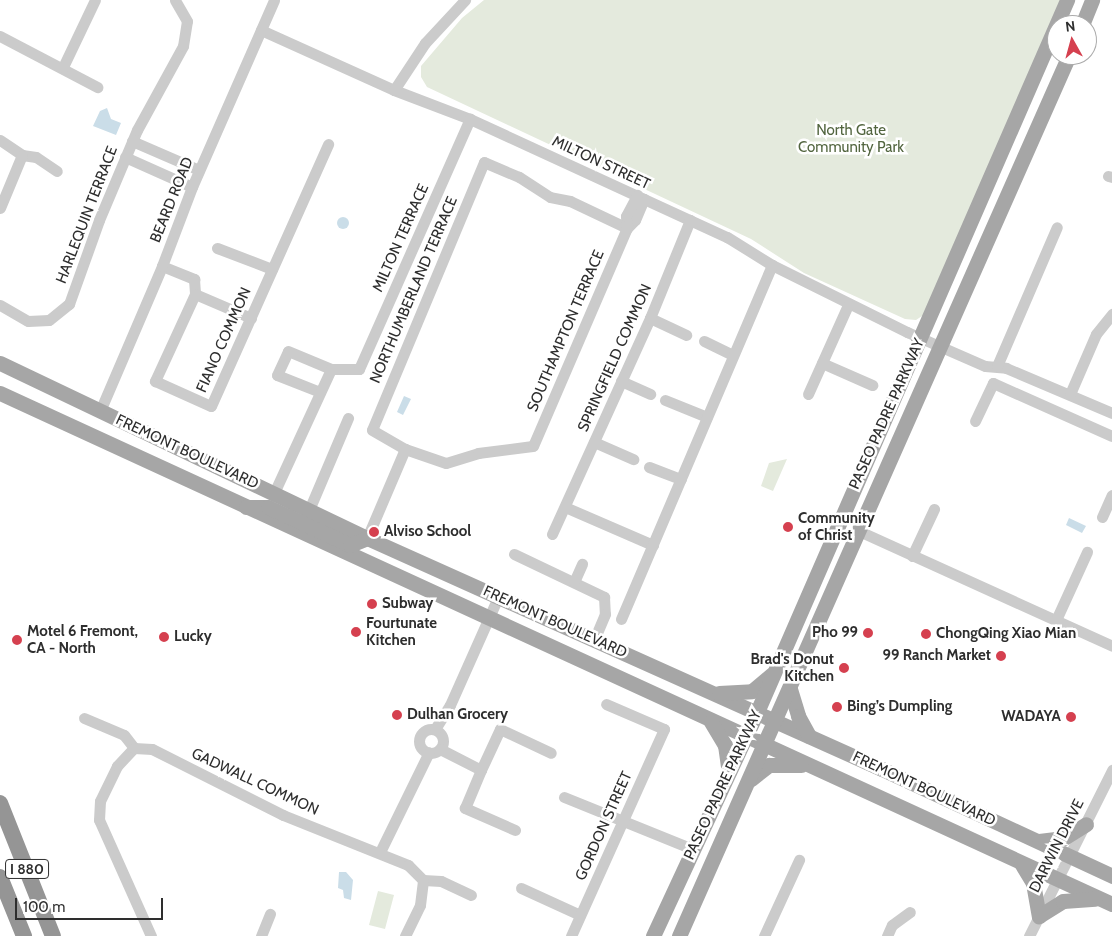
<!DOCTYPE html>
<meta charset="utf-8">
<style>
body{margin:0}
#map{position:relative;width:1112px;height:936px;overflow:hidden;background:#fff;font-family:Cabin,sans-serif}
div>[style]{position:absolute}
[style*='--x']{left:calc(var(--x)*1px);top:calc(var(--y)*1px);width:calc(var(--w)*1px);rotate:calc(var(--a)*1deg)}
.green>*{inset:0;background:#e4eadd}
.water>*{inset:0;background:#cadde8}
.round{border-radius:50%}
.minor>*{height:11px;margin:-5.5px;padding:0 5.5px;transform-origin:5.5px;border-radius:5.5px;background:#cbcbcb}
.minor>.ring{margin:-5.5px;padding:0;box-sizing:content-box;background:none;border:11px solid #cbcbcb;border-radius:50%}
.major>*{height:15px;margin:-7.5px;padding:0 7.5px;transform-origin:7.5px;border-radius:7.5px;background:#a6a6a6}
.highway>*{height:16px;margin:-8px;padding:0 8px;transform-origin:8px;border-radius:8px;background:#959595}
.dots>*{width:14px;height:14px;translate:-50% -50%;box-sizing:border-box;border:2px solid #fff;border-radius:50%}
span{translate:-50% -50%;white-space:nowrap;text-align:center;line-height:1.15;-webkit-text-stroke:5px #fff;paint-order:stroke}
.shield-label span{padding:1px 4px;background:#fff;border:1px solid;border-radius:4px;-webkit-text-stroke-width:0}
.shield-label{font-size:14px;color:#2e2e2e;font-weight:700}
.park-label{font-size:15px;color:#52653f}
.street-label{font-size:15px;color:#2e2e2e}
.poi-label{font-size:15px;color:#2e2e2e;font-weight:700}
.left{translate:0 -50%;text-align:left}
.right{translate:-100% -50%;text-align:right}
.north{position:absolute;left:1047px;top:15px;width:50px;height:50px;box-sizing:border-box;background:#fff;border:1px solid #ababab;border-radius:50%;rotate:353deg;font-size:14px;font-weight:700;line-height:20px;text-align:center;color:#2e2e2e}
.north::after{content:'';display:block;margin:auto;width:18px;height:22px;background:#d5404f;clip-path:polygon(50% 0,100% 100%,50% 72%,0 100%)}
.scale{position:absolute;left:15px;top:898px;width:148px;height:22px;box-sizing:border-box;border:2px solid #2e2e2e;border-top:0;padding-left:6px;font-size:15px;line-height:18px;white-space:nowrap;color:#2e2e2e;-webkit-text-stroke:4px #fff;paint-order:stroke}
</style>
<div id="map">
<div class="green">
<div style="clip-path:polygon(484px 0,1064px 0,925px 314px,916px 320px,905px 319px,804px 273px,751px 239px,427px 87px,421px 77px,421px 66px,462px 18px)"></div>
<div style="clip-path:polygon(787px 459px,773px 491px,761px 486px,769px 463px)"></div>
<div style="clip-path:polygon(378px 891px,394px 895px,385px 929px,369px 925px)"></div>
</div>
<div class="water">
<div style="clip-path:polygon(107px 108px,111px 119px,121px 123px,116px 135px,93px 126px,100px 111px)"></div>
<div class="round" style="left:337px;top:217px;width:12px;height:12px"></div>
<div style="clip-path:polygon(404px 396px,411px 399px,403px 415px,397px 412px)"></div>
<div style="clip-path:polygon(1069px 518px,1086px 526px,1082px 533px,1066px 525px)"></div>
<div style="clip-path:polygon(339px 872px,346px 872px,353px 880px,351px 900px,344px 898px,343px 890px,338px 888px)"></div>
</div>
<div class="minor">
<div style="--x:261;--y:30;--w:146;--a:24.3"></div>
<div style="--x:394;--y:90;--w:81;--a:20.9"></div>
<div style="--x:470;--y:119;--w:283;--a:24.7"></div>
<div style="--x:727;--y:237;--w:53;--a:31.9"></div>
<div style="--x:772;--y:265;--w:151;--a:26.4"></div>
<div style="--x:907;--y:332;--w:85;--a:23.6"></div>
<div style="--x:985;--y:366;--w:21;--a:5"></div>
<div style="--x:1006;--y:368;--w:115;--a:23"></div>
<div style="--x:0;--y:36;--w:110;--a:27.7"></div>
<div style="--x:63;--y:67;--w:74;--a:-64.5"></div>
<div style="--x:394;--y:90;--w:56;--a:-56.6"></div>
<div style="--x:425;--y:43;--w:59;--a:-47.1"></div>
<div style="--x:0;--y:140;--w:27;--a:34"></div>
<div style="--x:22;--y:155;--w:14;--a:8"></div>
<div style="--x:36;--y:157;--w:25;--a:34"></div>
<div style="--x:132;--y:141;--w:73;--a:23.4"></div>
<div style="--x:125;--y:157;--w:73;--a:24.1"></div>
<div style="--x:1108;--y:176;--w:4;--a:14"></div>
<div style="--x:0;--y:208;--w:57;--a:-67.5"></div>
<div style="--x:627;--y:228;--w:63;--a:-154.7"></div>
<div style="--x:570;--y:201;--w:20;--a:-169"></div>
<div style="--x:550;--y:197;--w:37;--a:-147"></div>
<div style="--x:519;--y:177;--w:38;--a:-157"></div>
<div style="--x:484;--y:162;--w:290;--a:112.7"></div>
<div style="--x:372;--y:430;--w:38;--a:30"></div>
<div style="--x:405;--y:449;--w:43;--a:18.9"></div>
<div style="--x:446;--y:463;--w:34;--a:-17"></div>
<div style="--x:478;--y:453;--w:55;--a:-7.3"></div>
<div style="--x:533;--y:446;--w:237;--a:-66.7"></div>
<div style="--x:627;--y:228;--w:11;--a:-45"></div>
<div style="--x:635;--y:220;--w:23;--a:-67"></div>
<div style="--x:627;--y:228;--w:12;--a:-95"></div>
<div style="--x:626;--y:216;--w:24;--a:-62"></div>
<div style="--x:217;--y:248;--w:59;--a:20.9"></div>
<div style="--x:162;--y:266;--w:35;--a:22"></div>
<div style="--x:194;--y:279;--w:15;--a:86"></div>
<div style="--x:195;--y:294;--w:61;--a:23.2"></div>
<div style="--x:195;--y:294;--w:96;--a:114.7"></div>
<div style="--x:155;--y:381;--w:61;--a:24.1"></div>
<div style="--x:211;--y:406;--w:287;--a:-65.9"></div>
<div style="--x:0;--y:305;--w:32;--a:30"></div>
<div style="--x:28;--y:321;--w:21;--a:-3"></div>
<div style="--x:49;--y:320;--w:26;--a:-39"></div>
<div style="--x:69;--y:304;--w:89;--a:-70.3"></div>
<div style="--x:99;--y:220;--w:98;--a:-67.1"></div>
<div style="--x:137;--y:130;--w:96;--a:-61.3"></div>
<div style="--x:183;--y:46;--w:25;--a:-81"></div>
<div style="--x:187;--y:21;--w:24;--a:-120"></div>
<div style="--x:650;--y:318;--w:40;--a:25"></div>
<div style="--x:704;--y:341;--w:32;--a:26"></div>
<div style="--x:822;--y:363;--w:55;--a:23.7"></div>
<div style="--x:997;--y:366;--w:151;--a:-66.7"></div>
<div style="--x:621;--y:381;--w:32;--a:24"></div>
<div style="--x:320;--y:392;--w:46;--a:-158.4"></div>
<div style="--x:277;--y:375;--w:26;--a:-65"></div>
<div style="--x:288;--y:351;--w:47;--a:22.7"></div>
<div style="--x:331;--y:369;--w:28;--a:0"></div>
<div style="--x:359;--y:369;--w:274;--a:-66.1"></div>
<div style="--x:808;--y:394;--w:98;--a:-65.8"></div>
<div style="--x:1070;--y:394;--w:65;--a:-66.6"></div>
<div style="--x:1096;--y:334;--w:26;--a:-51"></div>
<div style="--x:665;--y:400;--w:45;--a:22"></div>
<div style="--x:100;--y:411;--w:158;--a:-66.8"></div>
<div style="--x:162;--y:266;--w:85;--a:-69.2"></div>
<div style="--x:192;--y:187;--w:204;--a:-66.3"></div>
<div style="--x:975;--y:421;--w:42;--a:-64.7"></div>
<div style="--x:993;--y:383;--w:130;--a:24"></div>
<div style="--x:594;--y:442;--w:43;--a:23.6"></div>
<div style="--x:649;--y:467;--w:34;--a:21"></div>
<div style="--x:274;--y:493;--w:136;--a:-65.3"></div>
<div style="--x:565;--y:507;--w:96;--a:23.4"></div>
<div style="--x:309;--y:510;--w:100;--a:-67"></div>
<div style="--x:1102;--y:517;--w:24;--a:-66"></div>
<div style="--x:859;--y:531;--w:278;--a:24.4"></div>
<div style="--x:552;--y:534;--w:237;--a:-65.6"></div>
<div style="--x:650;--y:318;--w:106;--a:-67.8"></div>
<div style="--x:367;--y:538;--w:97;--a:-66.9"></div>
<div style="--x:514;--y:554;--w:100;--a:25.5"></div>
<div style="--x:604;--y:597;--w:17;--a:87"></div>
<div style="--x:605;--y:614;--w:28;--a:113"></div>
<div style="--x:912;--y:556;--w:52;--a:-64.9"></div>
<div style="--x:574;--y:582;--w:20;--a:-66"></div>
<div style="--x:621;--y:619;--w:385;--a:-66.9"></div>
<div style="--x:1056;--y:620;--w:75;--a:-65.5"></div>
<div style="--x:84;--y:718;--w:43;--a:23"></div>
<div style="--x:124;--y:735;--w:16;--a:52"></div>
<div class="ring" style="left:419px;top:729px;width:13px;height:13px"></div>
<div style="--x:435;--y:729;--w:28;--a:-58"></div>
<div style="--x:450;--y:705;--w:118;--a:-66"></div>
<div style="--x:440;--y:749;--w:46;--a:27.1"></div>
<div style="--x:564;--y:797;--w:139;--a:22"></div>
<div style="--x:515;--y:830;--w:55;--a:-156.3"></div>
<div style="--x:465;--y:808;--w:41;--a:-67.2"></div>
<div style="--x:481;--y:770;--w:45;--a:-65.1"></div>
<div style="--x:500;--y:729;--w:56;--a:25.2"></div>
<div style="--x:380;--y:852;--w:111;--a:-63.9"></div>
<div style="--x:423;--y:880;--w:18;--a:3"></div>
<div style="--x:441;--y:881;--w:33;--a:25"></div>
<div style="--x:521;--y:888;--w:65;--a:24.6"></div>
<div style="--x:151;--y:936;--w:127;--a:-114.1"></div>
<div style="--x:99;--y:820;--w:19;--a:-87"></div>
<div style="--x:100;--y:801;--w:39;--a:-64"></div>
<div style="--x:117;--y:766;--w:25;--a:-47"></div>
<div style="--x:134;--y:748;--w:18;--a:3"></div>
<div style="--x:152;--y:749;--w:147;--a:26.7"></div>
<div style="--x:283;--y:815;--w:135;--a:21.8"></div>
<div style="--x:408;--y:865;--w:21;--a:45"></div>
<div style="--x:261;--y:936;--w:24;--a:-68"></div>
<div style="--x:405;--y:936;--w:34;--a:-64"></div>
<div style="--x:420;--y:905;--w:25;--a:-83"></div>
<div style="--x:571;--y:936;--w:227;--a:-65.8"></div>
<div style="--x:664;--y:729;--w:63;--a:-156.7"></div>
<div style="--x:764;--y:936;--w:84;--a:-65.3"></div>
<div style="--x:887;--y:936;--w:12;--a:-66"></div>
<div style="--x:892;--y:925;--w:22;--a:-36"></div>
<div style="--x:1029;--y:936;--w:186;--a:-63.4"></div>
</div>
<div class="major">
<div style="--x:1082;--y:25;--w:27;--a:-68"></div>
<div style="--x:0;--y:363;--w:407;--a:25.5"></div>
<div style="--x:367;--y:538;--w:564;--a:24.16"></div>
<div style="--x:882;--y:769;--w:254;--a:24.9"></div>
<div style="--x:0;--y:393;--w:1224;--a:24.68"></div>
<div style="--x:246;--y:507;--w:22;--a:0"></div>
<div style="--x:268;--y:507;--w:90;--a:24.9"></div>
<div style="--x:350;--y:545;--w:18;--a:-22"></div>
<div style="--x:790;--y:689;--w:28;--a:73"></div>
<div style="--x:798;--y:716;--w:23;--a:61"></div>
<div style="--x:719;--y:693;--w:33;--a:-3"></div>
<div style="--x:752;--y:691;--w:26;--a:-40"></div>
<div style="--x:711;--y:722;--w:27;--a:59"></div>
<div style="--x:725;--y:745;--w:27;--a:82"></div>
<div style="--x:751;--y:779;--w:23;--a:-38"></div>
<div style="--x:769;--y:765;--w:32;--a:0"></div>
<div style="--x:1039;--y:841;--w:25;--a:-7"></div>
<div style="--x:1064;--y:838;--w:26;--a:-32"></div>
<div style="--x:1021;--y:863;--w:23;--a:59"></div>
<div style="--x:1033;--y:883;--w:34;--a:80"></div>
<div style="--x:1039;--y:916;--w:28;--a:-32"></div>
<div style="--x:1063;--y:901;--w:32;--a:-4"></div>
<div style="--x:653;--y:936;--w:247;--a:-65.1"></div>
<div style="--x:757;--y:712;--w:777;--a:-66.47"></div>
<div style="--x:679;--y:936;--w:963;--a:-66.12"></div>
</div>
<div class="highway">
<div style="--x:0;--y:803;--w:143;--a:68.3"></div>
<div style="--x:0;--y:877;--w:64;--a:67.9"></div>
</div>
<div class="dots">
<div style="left:788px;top:527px;background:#d5404f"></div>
<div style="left:374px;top:532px;background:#d5404f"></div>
<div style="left:372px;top:604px;background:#d5404f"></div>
<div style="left:356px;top:632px;background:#d5404f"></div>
<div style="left:868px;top:633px;background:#d5404f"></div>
<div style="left:926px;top:634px;background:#d5404f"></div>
<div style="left:164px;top:637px;background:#d5404f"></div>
<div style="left:17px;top:640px;background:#d5404f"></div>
<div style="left:1001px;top:656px;background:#d5404f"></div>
<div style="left:844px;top:668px;background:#d5404f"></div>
<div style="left:837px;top:707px;background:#d5404f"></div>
<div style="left:397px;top:715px;background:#d5404f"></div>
<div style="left:1071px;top:717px;background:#d5404f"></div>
</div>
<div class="shield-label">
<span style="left:27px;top:869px">I 880</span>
</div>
<div class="park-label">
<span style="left:851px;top:139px">North Gate<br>Community Park</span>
</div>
<div class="street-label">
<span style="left:601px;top:163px;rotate:25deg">MILTON STREET</span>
<span style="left:172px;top:200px;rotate:-68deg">BEARD ROAD</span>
<span style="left:87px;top:215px;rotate:-69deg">HARLEQUIN TERRACE</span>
<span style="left:401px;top:238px;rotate:-66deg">MILTON TERRACE</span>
<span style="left:414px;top:290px;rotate:-67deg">NORTHUMBERLAND TERRACE</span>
<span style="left:566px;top:331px;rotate:-67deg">SOUTHAMPTON TERRACE</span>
<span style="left:224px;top:340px;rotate:-66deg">FIANO COMMON</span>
<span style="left:615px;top:358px;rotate:-66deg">SPRINGFIELD COMMON</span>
<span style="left:887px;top:414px;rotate:-66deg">PASEO PADRE PARKWAY</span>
<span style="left:187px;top:452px;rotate:25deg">FREMONT BOULEVARD</span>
<span style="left:555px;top:622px;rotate:24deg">FREMONT BOULEVARD</span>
<span style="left:255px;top:782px;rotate:25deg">GADWALL COMMON</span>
<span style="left:723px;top:785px;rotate:-65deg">PASEO PADRE PARKWAY</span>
<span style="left:924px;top:789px;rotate:25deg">FREMONT BOULEVARD</span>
<span style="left:604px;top:826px;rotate:-66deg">GORDON STREET</span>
<span style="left:1057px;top:846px;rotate:-63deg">DARWIN DRIVE</span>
</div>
<div class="poi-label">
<span class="left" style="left:798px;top:527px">Community<br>of Christ</span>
<span class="left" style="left:384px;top:532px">Alviso School</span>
<span class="left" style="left:382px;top:604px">Subway</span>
<span class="left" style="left:366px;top:632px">Fourtunate<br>Kitchen</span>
<span class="left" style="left:27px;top:640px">Motel 6 Fremont,<br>CA - North</span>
<span class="right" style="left:858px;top:633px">Pho 99</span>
<span class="left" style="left:936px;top:634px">ChongQing Xiao Mian</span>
<span class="left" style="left:174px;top:637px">Lucky</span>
<span class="right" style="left:991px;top:656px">99 Ranch Market</span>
<span class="right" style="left:834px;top:668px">Brad's Donut<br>Kitchen</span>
<span class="left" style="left:847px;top:707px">Bing’s Dumpling</span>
<span class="left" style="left:407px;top:715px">Dulhan Grocery</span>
<span class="right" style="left:1061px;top:717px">WADAYA</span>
</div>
<div class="north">N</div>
<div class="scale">100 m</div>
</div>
